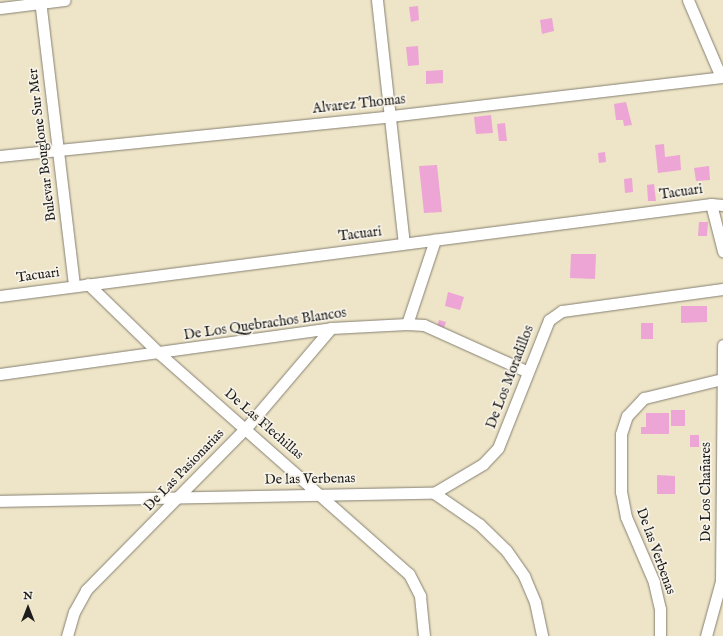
<!DOCTYPE html>
<meta charset="utf-8">
<style>
body{margin:0}
#map{position:relative;width:723px;height:636px;overflow:hidden;background:#eee4c7;font-family:"IM FELL English",serif}
div>[style]{position:absolute}
[style*='--x']{left:calc(var(--x)*1px);top:calc(var(--y)*1px);width:calc(var(--w)*1px);rotate:calc(var(--a)*1deg)}
.building>*{inset:0;background:#eca5d4}
.roads{filter:drop-shadow(0 0 1px #858072) drop-shadow(0 0 1px #858072)}
.street>*{height:11px;margin:-5.5px;padding:0 5.5px;transform-origin:5.5px;border-radius:5.5px;background:#fff}
span{translate:-50% -50%;white-space:nowrap;text-align:center;line-height:1.15;-webkit-text-stroke:3.5px #f7f3e8;paint-order:stroke}
.street-label{font-size:14px;color:#1c1c1c}
.north{position:absolute;left:8px;top:588px;width:40px;height:40px;-webkit-text-stroke:3px #f7f3e8;paint-order:stroke;rotate:0deg;font-size:11px;font-weight:700;line-height:16px;text-align:center;color:#1c1c1c}
.north::after{content:'';display:block;margin:auto;width:14px;height:18px;background:#1c1c1c;clip-path:polygon(50% 0,100% 100%,50% 72%,0 100%)}
</style>
<div id="map">
<div class="building">
<div style="clip-path:polygon(418px 6px,419px 20px,411px 22px,409px 7px)"></div>
<div style="clip-path:polygon(552px 18px,554px 31px,542px 34px,540px 20px)"></div>
<div style="clip-path:polygon(418px 46px,419px 65px,408px 66px,406px 47px)"></div>
<div style="clip-path:polygon(443px 70px,443px 83px,426px 84px,426px 71px)"></div>
<div style="clip-path:polygon(626px 102px,632px 125px,624px 126px,623px 120px,616px 120px,614px 104px)"></div>
<div style="clip-path:polygon(491px 115px,493px 133px,476px 134px,474px 117px)"></div>
<div style="clip-path:polygon(505px 123px,507px 141px,499px 141px,497px 124px)"></div>
<div style="clip-path:polygon(664px 144px,665px 157px,680px 155px,681px 170px,658px 173px,655px 145px)"></div>
<div style="clip-path:polygon(605px 152px,606px 162px,599px 163px,598px 153px)"></div>
<div style="clip-path:polygon(437px 165px,442px 212px,424px 213px,419px 166px)"></div>
<div style="clip-path:polygon(709px 166px,710px 180px,696px 181px,694px 168px)"></div>
<div style="clip-path:polygon(632px 178px,633px 192px,625px 193px,624px 179px)"></div>
<div style="clip-path:polygon(654px 184px,656px 201px,648px 201px,647px 185px)"></div>
<div style="clip-path:polygon(699px 222px,708px 222px,707px 236px,698px 236px)"></div>
<div style="clip-path:polygon(571px 254px,596px 254px,595px 279px,570px 278px)"></div>
<div style="clip-path:polygon(448px 292px,464px 297px,460px 310px,445px 306px)"></div>
<div style="clip-path:polygon(681px 306px,707px 306px,707px 322px,681px 323px)"></div>
<div style="clip-path:polygon(439px 320px,446px 322px,443px 331px,436px 329px)"></div>
<div style="clip-path:polygon(641px 323px,653px 323px,653px 339px,641px 339px)"></div>
<div style="clip-path:polygon(671px 410px,685px 410px,685px 426px,671px 426px)"></div>
<div style="clip-path:polygon(646px 413px,669px 413px,669px 434px,641px 434px,641px 427px,646px 427px)"></div>
<div style="clip-path:polygon(690px 435px,699px 435px,699px 447px,690px 447px)"></div>
<div style="clip-path:polygon(657px 475px,675px 476px,675px 494px,657px 494px)"></div>
</div>
<div class="roads">
<div class="street">
<div style="--x:40;--y:0;--w:287;--a:83.2"></div>
<div style="--x:377;--y:0;--w:244;--a:83.7"></div>
<div style="--x:0;--y:8;--w:65;--a:-7"></div>
<div style="--x:0;--y:156;--w:393;--a:-5.8"></div>
<div style="--x:391;--y:116;--w:332;--a:-6.7"></div>
<div style="--x:721;--y:77;--w:84;--a:-113.2"></div>
<div style="--x:711;--y:204;--w:49;--a:75.7"></div>
<div style="--x:88;--y:284;--w:100;--a:44.2"></div>
<div style="--x:160;--y:354;--w:332;--a:41.5"></div>
<div style="--x:409;--y:574;--w:25;--a:63"></div>
<div style="--x:420;--y:596;--w:40;--a:84.3"></div>
<div style="--x:0;--y:296;--w:717;--a:-7.37"></div>
<div style="--x:711;--y:204;--w:12;--a:5"></div>
<div style="--x:407;--y:324;--w:89;--a:-71.6"></div>
<div style="--x:0;--y:374;--w:334;--a:-7.9"></div>
<div style="--x:331;--y:328;--w:76;--a:-3"></div>
<div style="--x:407;--y:324;--w:17;--a:3"></div>
<div style="--x:424;--y:325;--w:112;--a:24.3"></div>
<div style="--x:434;--y:493;--w:57;--a:-30.6"></div>
<div style="--x:483;--y:464;--w:22;--a:-47"></div>
<div style="--x:498;--y:448;--w:138;--a:-68.3"></div>
<div style="--x:549;--y:320;--w:16;--a:-35"></div>
<div style="--x:562;--y:311;--w:162;--a:-7.8"></div>
<div style="--x:0;--y:501;--w:434;--a:-1.1"></div>
<div style="--x:434;--y:493;--w:55;--a:34.6"></div>
<div style="--x:479;--y:524;--w:37;--a:44"></div>
<div style="--x:506;--y:550;--w:32;--a:55"></div>
<div style="--x:524;--y:576;--w:28;--a:67"></div>
<div style="--x:535;--y:602;--w:35;--a:78"></div>
<div style="--x:67;--y:636;--w:25;--a:-74"></div>
<div style="--x:74;--y:612;--w:25;--a:-61"></div>
<div style="--x:86;--y:590;--w:228;--a:-45.4"></div>
<div style="--x:246;--y:428;--w:131;--a:-49.6"></div>
<div style="--x:660;--y:636;--w:27;--a:-90"></div>
<div style="--x:660;--y:609;--w:28;--a:-103"></div>
<div style="--x:654;--y:582;--w:71;--a:-113.3"></div>
<div style="--x:626;--y:517;--w:25;--a:-101"></div>
<div style="--x:621;--y:492;--w:58;--a:-90"></div>
<div style="--x:621;--y:434;--w:19;--a:-72"></div>
<div style="--x:627;--y:416;--w:25;--a:-47"></div>
<div style="--x:644;--y:398;--w:80;--a:-13.7"></div>
<div style="--x:706;--y:636;--w:57;--a:-74.7"></div>
<div style="--x:721;--y:581;--w:236;--a:-89.5"></div>
</div>
</div>
<div class="street-label">
<span style="left:359px;top:104px;rotate:-6deg">Alvarez Thomas</span>
<span style="left:42px;top:145px;rotate:-97deg">Bulevar Bouglone Sur Mer</span>
<span style="left:681px;top:192px;rotate:-8deg">Tacuari</span>
<span style="left:360px;top:234px;rotate:-7deg">Tacuari</span>
<span style="left:38px;top:275px;rotate:-8deg">Tacuari</span>
<span style="left:265px;top:324px;rotate:-8deg">De Los Quebrachos Blancos</span>
<span style="left:510px;top:377px;rotate:-69deg">De Los Moradillos</span>
<span style="left:264px;top:424px;rotate:41deg">De Las Flechillas</span>
<span style="left:184px;top:470px;rotate:-46deg">De Las Pasionarias</span>
<span style="left:310px;top:479px;rotate:-1deg">De las Verbenas</span>
<span style="left:706px;top:492px;rotate:-90deg">De Los Chañares</span>
<span style="left:656px;top:551px;rotate:70deg">De las Verbenas</span>
</div>
<div class="north">N</div>
</div>
